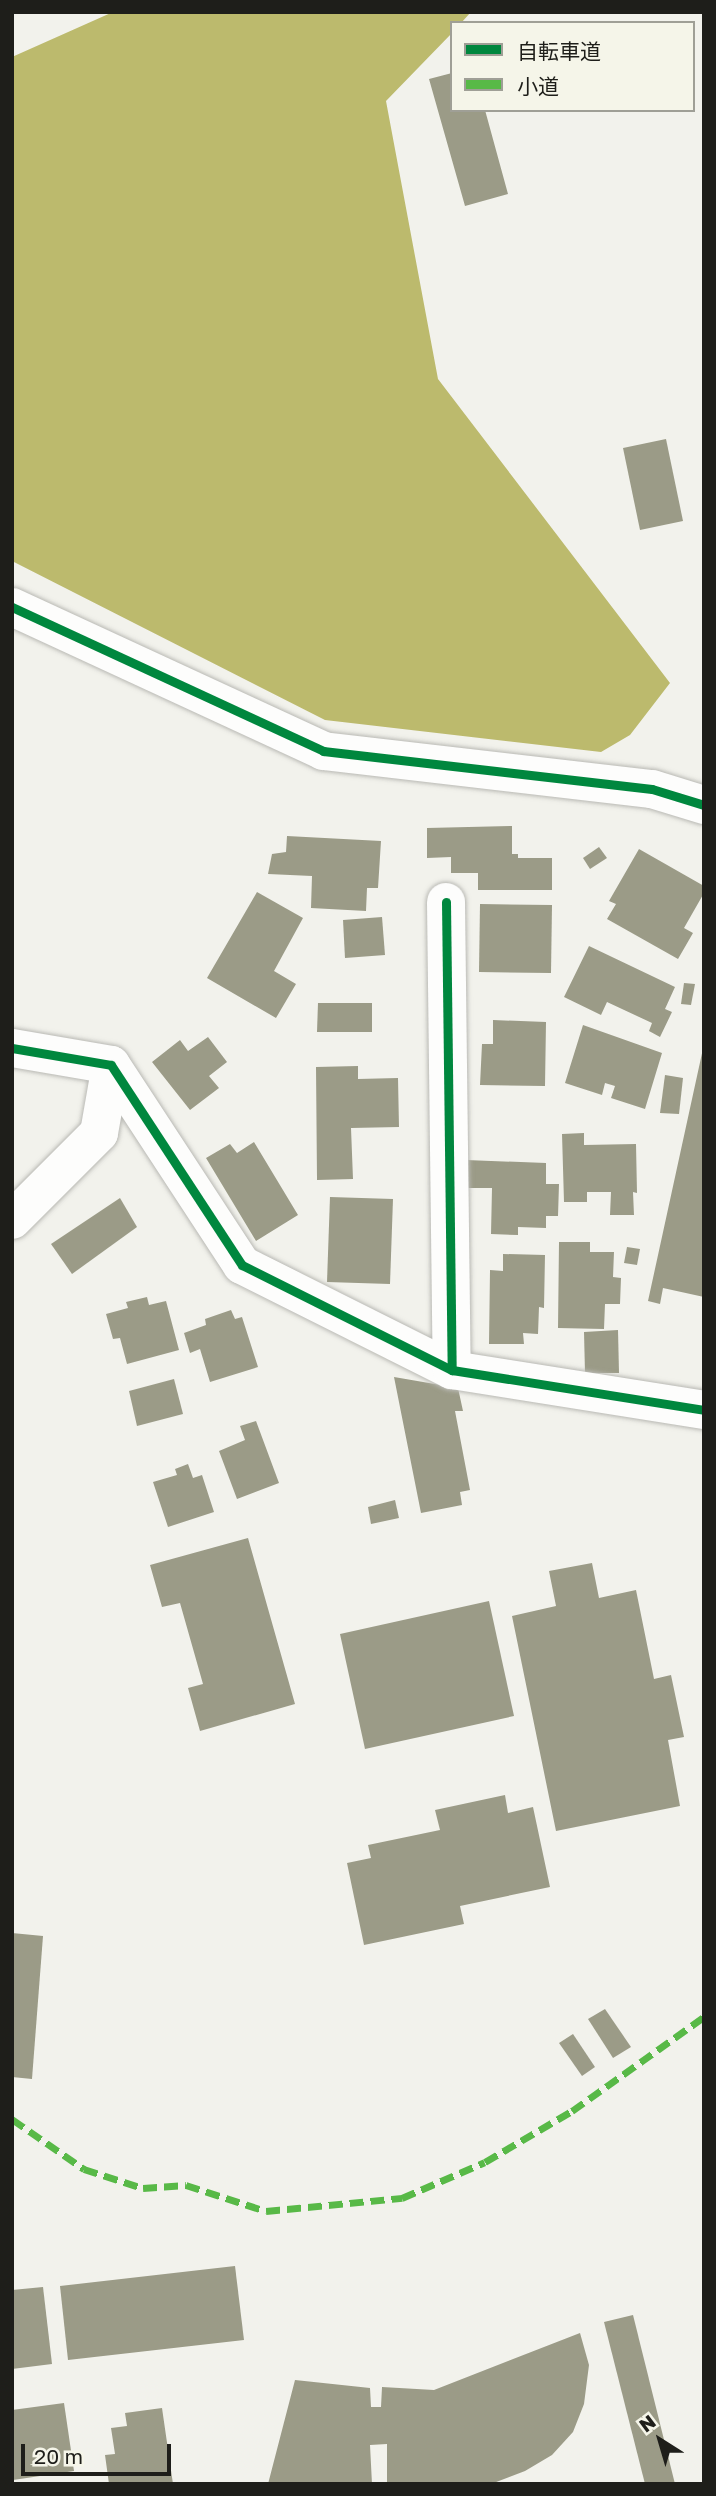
<!DOCTYPE html>
<meta charset="utf-8">
<style>
body{margin:0}
#map{position:relative;width:716px;height:2496px;overflow:hidden;background:#f2f2ec;font-family:"Golos Text","Noto Sans JP",sans-serif}
div>[style]{position:absolute}
[style*='--x']{left:calc(var(--x)*1px);top:calc(var(--y)*1px);width:calc(var(--w)*1px);rotate:calc(var(--a)*1deg)}
.water>*{inset:0;background:#bcba6d}
.building>*{inset:0;background:#9b9b87}
.roads{filter:drop-shadow(0 0 2px #b9b9b4) drop-shadow(0 0 2px #b9b9b4)}
.minor>*{height:38px;margin:-19px;padding:0 19px;transform-origin:19px;border-radius:19px;background:#fdfdfc}
.quiet>*{height:7px;margin-top:-3.5px;transform-origin:0;background:repeating-linear-gradient(90deg,#58b947 0 14px,transparent 0 21px)}
.cycleway>*{height:9px;margin:-4.5px;padding:0 4.5px;transform-origin:4.5px;border-radius:4.5px;background:#00873e}
span{translate:-50% -50%;white-space:nowrap;text-align:center;line-height:1.15;-webkit-text-stroke:5px #f5f5e9;paint-order:stroke}
.frame{position:absolute;inset:0;border:14px solid #1e1e1a;pointer-events:none}
.legend{position:absolute;left:450px;top:21px;width:245px;height:91px;box-sizing:border-box;background:#f5f5e9;border:2px solid #9f9f96;margin:0;padding:9px 12px;list-style:none;font-size:21px;color:#1e1e1a}
.legend li{display:flex;align-items:center;gap:14px;height:35px}
.legend b{width:35px;border:2px solid #9f9f96}
.north{position:absolute;left:625px;top:2405px;width:70px;height:70px;-webkit-text-stroke:5px #f5f5e9;paint-order:stroke;rotate:323deg;font-size:19px;font-weight:700;line-height:28px;text-align:center;color:#1e1e1a}
.north::after{content:'';display:block;margin:auto;width:24px;height:32px;background:#1e1e1a;clip-path:polygon(50% 0,100% 100%,50% 72%,0 100%)}
.scale{position:absolute;left:21px;top:2444px;width:150px;height:32px;box-sizing:border-box;border:4px solid #1e1e1a;border-top:0;padding-left:9px;font-size:21px;line-height:24px;white-space:nowrap;color:#1e1e1a;-webkit-text-stroke:5px #f5f5e9;paint-order:stroke}
</style>
<div id="map">
<div class="water">
<div style="clip-path:polygon(113px 12px,471px 12px,461px 23px,452px 23px,452px 33px,386px 101px,438px 379px,670px 683px,630px 735px,601px 752px,325px 720px,12px 561px,12px 57px)"></div>
</div>
<div class="building">
<div style="clip-path:polygon(452px 73px,452px 110px,485px 110px,508px 194px,465px 206px,429px 79px)"></div>
<div style="clip-path:polygon(666px 439px,683px 521px,640px 530px,623px 448px)"></div>
<div style="clip-path:polygon(512px 826px,512px 854px,518px 854px,518px 858px,552px 858px,552px 890px,478px 890px,478px 873px,451px 873px,451px 857px,427px 858px,427px 828px)"></div>
<div style="clip-path:polygon(287px 836px,381px 841px,378px 888px,367px 888px,366px 911px,311px 908px,312px 876px,268px 874px,272px 854px,286px 852px)"></div>
<div style="clip-path:polygon(599px 847px,607px 858px,590px 869px,583px 858px)"></div>
<div style="clip-path:polygon(639px 849px,704px 886px,704px 893px,684px 928px,693px 933px,678px 959px,607px 919px,616px 904px,609px 901px)"></div>
<div style="clip-path:polygon(257px 892px,303px 918px,274px 971px,296px 984px,276px 1018px,207px 978px)"></div>
<div style="clip-path:polygon(480px 904px,552px 905px,551px 973px,479px 972px)"></div>
<div style="clip-path:polygon(382px 917px,385px 955px,345px 958px,343px 920px)"></div>
<div style="clip-path:polygon(589px 946px,675px 987px,665px 1009px,672px 1012px,660px 1037px,649px 1031px,652px 1023px,607px 1002px,601px 1015px,564px 997px)"></div>
<div style="clip-path:polygon(684px 983px,695px 984px,691px 1005px,681px 1004px)"></div>
<div style="clip-path:polygon(318px 1003px,372px 1003px,372px 1032px,317px 1032px)"></div>
<div style="clip-path:polygon(493px 1020px,546px 1022px,545px 1086px,480px 1085px,482px 1044px,493px 1044px)"></div>
<div style="clip-path:polygon(583px 1025px,662px 1053px,645px 1109px,611px 1098px,615px 1086px,605px 1083px,602px 1095px,565px 1083px)"></div>
<div style="clip-path:polygon(208px 1037px,227px 1062px,209px 1076px,219px 1088px,190px 1110px,152px 1062px,180px 1040px,188px 1051px)"></div>
<div style="clip-path:polygon(704px 1044px,704px 1297px,663px 1288px,660px 1304px,648px 1301px)"></div>
<div style="clip-path:polygon(358px 1066px,358px 1079px,398px 1078px,399px 1127px,351px 1128px,353px 1179px,317px 1180px,316px 1067px)"></div>
<div style="clip-path:polygon(665px 1075px,683px 1078px,679px 1114px,660px 1113px)"></div>
<div style="clip-path:polygon(584px 1133px,584px 1145px,636px 1144px,637px 1193px,633px 1192px,634px 1215px,610px 1215px,611px 1192px,587px 1192px,587px 1202px,564px 1202px,562px 1134px)"></div>
<div style="clip-path:polygon(254px 1142px,298px 1215px,256px 1241px,206px 1158px,230px 1144px,237px 1153px)"></div>
<div style="clip-path:polygon(466px 1160px,546px 1163px,546px 1184px,559px 1184px,558px 1216px,546px 1216px,546px 1228px,518px 1227px,518px 1235px,491px 1234px,492px 1188px,466px 1188px)"></div>
<div style="clip-path:polygon(330px 1197px,393px 1199px,390px 1284px,327px 1282px)"></div>
<div style="clip-path:polygon(120px 1198px,137px 1227px,72px 1274px,51px 1244px)"></div>
<div style="clip-path:polygon(559px 1242px,590px 1242px,590px 1252px,614px 1252px,613px 1277px,621px 1278px,620px 1304px,605px 1304px,604px 1329px,558px 1328px)"></div>
<div style="clip-path:polygon(627px 1247px,640px 1249px,637px 1265px,624px 1263px)"></div>
<div style="clip-path:polygon(503px 1254px,545px 1255px,544px 1308px,539px 1307px,538px 1334px,523px 1333px,524px 1344px,489px 1344px,490px 1270px,503px 1271px)"></div>
<div style="clip-path:polygon(147px 1297px,149px 1305px,166px 1301px,179px 1350px,127px 1364px,120px 1338px,113px 1339px,106px 1314px,128px 1308px,126px 1302px)"></div>
<div style="clip-path:polygon(231px 1310px,235px 1319px,242px 1317px,258px 1367px,210px 1382px,200px 1349px,190px 1353px,184px 1333px,206px 1325px,205px 1319px)"></div>
<div style="clip-path:polygon(618px 1330px,619px 1373px,585px 1373px,584px 1332px)"></div>
<div style="clip-path:polygon(394px 1377px,458px 1388px,463px 1411px,455px 1411px,470px 1490px,460px 1492px,462px 1505px,421px 1513px)"></div>
<div style="clip-path:polygon(174px 1379px,183px 1414px,137px 1426px,129px 1391px)"></div>
<div style="clip-path:polygon(256px 1421px,279px 1483px,237px 1499px,219px 1451px,245px 1440px,240px 1426px)"></div>
<div style="clip-path:polygon(188px 1464px,193px 1478px,202px 1475px,214px 1512px,168px 1527px,153px 1482px,177px 1475px,175px 1469px)"></div>
<div style="clip-path:polygon(395px 1500px,399px 1518px,371px 1524px,368px 1507px)"></div>
<div style="clip-path:polygon(248px 1538px,295px 1704px,200px 1731px,188px 1688px,203px 1684px,180px 1603px,162px 1607px,150px 1565px)"></div>
<div style="clip-path:polygon(592px 1563px,599px 1598px,636px 1590px,654px 1679px,671px 1675px,684px 1737px,668px 1740px,680px 1806px,556px 1831px,512px 1616px,556px 1606px,549px 1571px)"></div>
<div style="clip-path:polygon(489px 1601px,514px 1716px,365px 1749px,340px 1634px)"></div>
<div style="clip-path:polygon(505px 1795px,508px 1813px,533px 1807px,550px 1887px,460px 1906px,464px 1924px,364px 1945px,347px 1863px,371px 1858px,368px 1845px,440px 1830px,435px 1810px)"></div>
<div style="clip-path:polygon(12px 1933px,43px 1936px,32px 2079px,12px 2077px)"></div>
<div style="clip-path:polygon(605px 2009px,631px 2047px,613px 2058px,588px 2019px)"></div>
<div style="clip-path:polygon(573px 2034px,595px 2067px,582px 2076px,559px 2043px)"></div>
<div style="clip-path:polygon(235px 2266px,244px 2340px,68px 2360px,60px 2286px)"></div>
<div style="clip-path:polygon(43px 2287px,52px 2364px,12px 2369px,12px 2290px)"></div>
<div style="clip-path:polygon(633px 2315px,675px 2484px,645px 2484px,604px 2322px)"></div>
<div style="clip-path:polygon(580px 2333px,589px 2365px,584px 2404px,573px 2432px,552px 2455px,525px 2471px,491px 2484px,387px 2484px,387px 2444px,370px 2445px,372px 2484px,268px 2484px,295px 2380px,370px 2388px,371px 2407px,381px 2407px,382px 2387px,434px 2390px)"></div>
<div style="clip-path:polygon(64px 2403px,74px 2471px,13px 2480px,12px 2410px)"></div>
<div style="clip-path:polygon(162px 2408px,173px 2484px,109px 2484px,105px 2455px,115px 2454px,111px 2428px,127px 2426px,125px 2413px)"></div>
</div>
<div class="roads">
<div class="minor">
<div style="--x:12;--y:607;--w:343;--a:24.8"></div>
<div style="--x:323;--y:751;--w:331;--a:6.6"></div>
<div style="--x:652;--y:789;--w:54;--a:17.1"></div>
<div style="--x:446;--y:902;--w:468;--a:89.3"></div>
<div style="--x:12;--y:1048;--w:100;--a:9.7"></div>
<div style="--x:111;--y:1065;--w:239;--a:56.8"></div>
<div style="--x:242;--y:1265;--w:235;--a:26.6"></div>
<div style="--x:452;--y:1370;--w:255;--a:9"></div>
<div style="--x:12;--y:1220;--w:123;--a:-45"></div>
<div style="--x:99;--y:1133;--w:69;--a:-80"></div>
</div>
</div>
<div class="quiet">
<div style="--x:12;--y:2119;--w:88;--a:34.8"></div>
<div style="--x:84;--y:2169;--w:62;--a:17.9"></div>
<div style="--x:143;--y:2188;--w:43;--a:-4"></div>
<div style="--x:186;--y:2185;--w:84;--a:18"></div>
<div style="--x:266;--y:2211;--w:137;--a:-5.5"></div>
<div style="--x:402;--y:2198;--w:90;--a:-23.4"></div>
<div style="--x:485;--y:2162;--w:101;--a:-30.4"></div>
<div style="--x:572;--y:2111;--w:162;--a:-35.5"></div>
</div>
<div class="cycleway">
<div style="--x:12;--y:607;--w:343;--a:24.8"></div>
<div style="--x:323;--y:751;--w:331;--a:6.6"></div>
<div style="--x:652;--y:789;--w:54;--a:17.1"></div>
<div style="--x:446;--y:902;--w:468;--a:89.3"></div>
<div style="--x:12;--y:1048;--w:100;--a:9.7"></div>
<div style="--x:111;--y:1065;--w:239;--a:56.8"></div>
<div style="--x:242;--y:1265;--w:235;--a:26.6"></div>
<div style="--x:452;--y:1370;--w:255;--a:9"></div>
</div>
<div class="frame"></div>
<ul class="legend">
<li><b style="height:9px;background:#00873e"></b>自転車道</li>
<li><b style="height:9px;background:#58b947"></b>小道</li>
</ul>
<div class="north">N</div>
<div class="scale">20 m</div>
</div>
